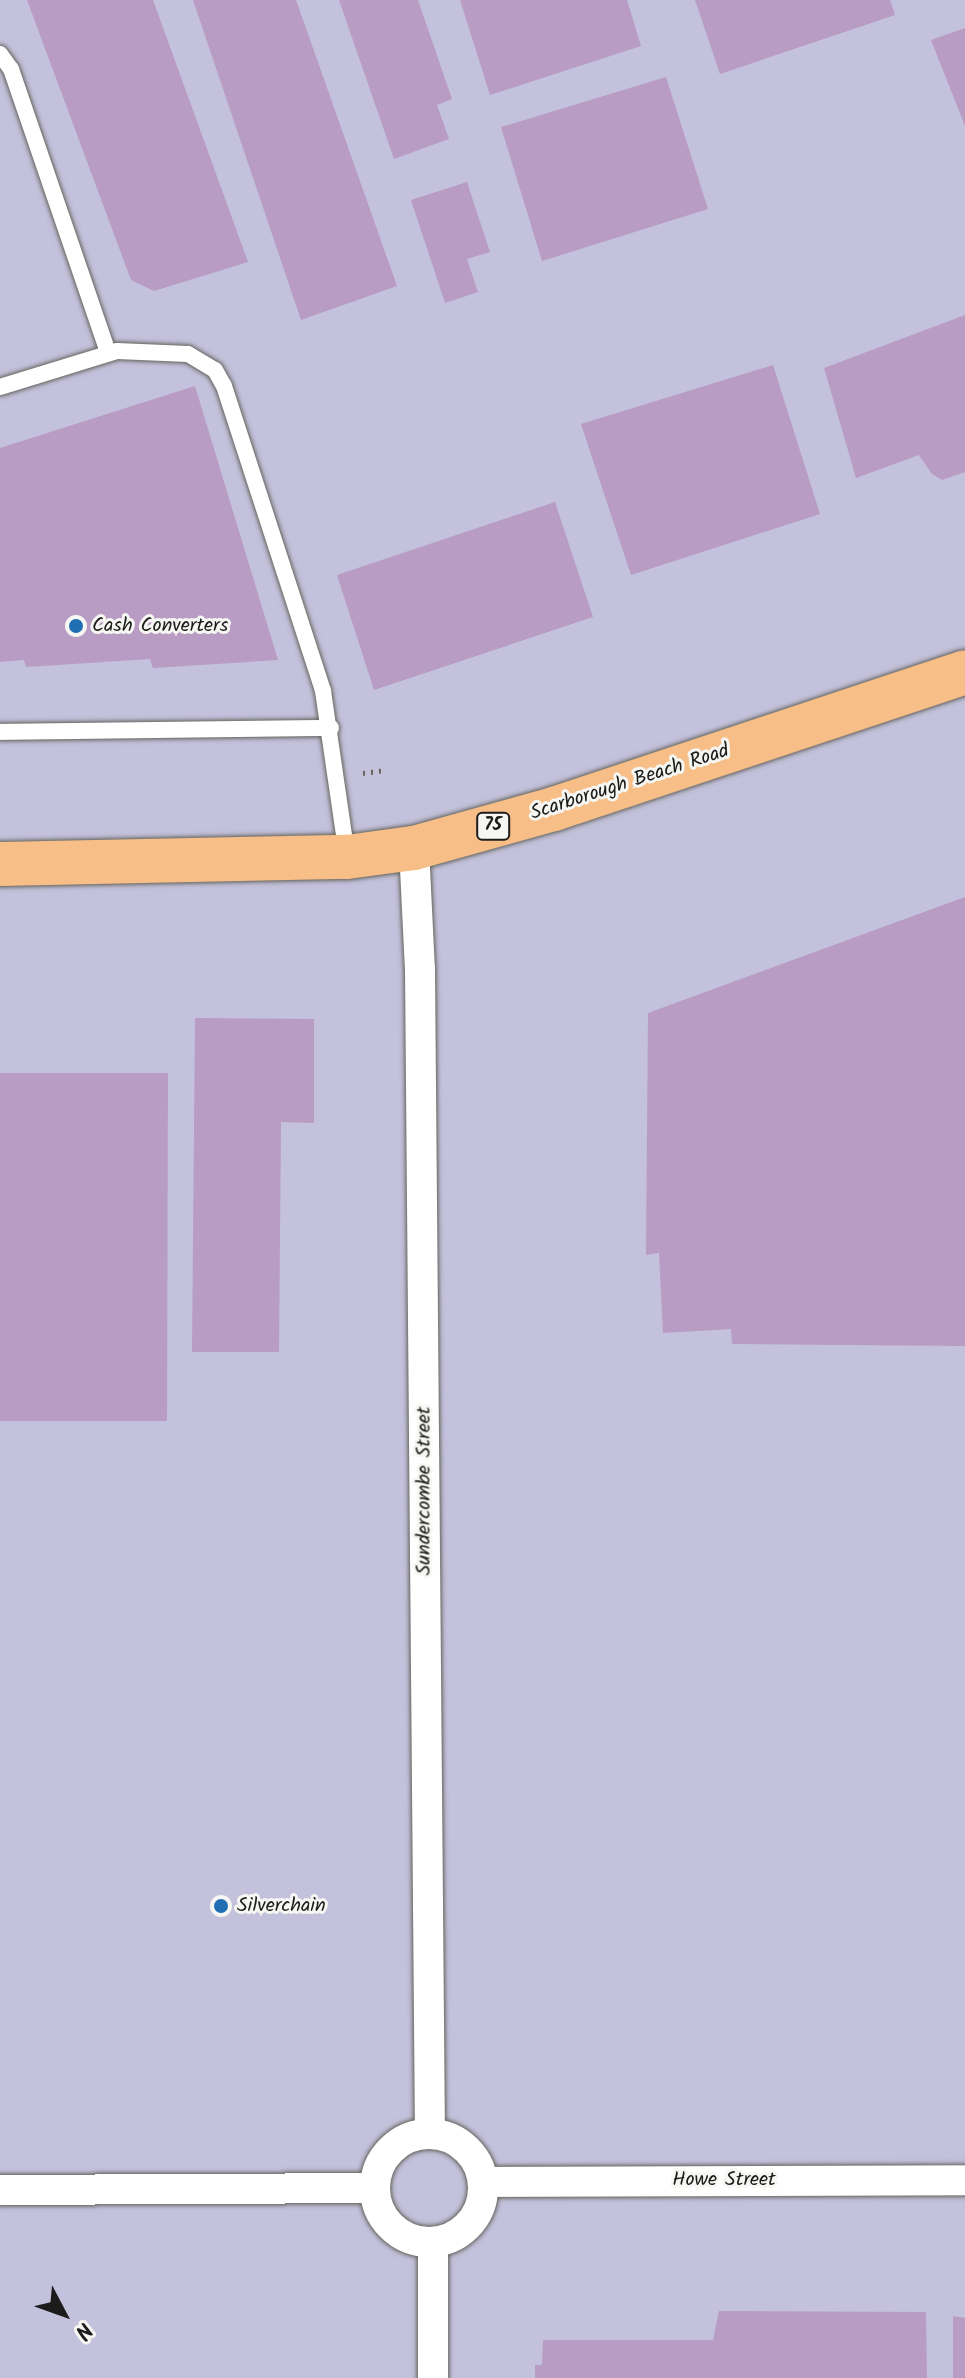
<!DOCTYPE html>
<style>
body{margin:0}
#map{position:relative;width:965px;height:2378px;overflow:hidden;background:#f0ecda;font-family:Kalam,sans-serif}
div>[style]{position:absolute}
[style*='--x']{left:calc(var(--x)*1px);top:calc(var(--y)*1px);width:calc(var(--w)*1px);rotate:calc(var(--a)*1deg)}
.industrial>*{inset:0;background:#c3c1db}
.building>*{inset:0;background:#b89cc3}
.path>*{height:5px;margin-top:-2.5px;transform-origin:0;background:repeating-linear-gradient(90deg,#66655e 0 2px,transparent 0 8px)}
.roads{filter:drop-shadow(0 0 2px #66655e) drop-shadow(0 0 2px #66655e)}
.service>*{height:16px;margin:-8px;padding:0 8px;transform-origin:8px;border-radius:8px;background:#fff}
.minor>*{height:30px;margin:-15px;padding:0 15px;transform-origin:15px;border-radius:15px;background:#fff}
.minor>.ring{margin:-15px;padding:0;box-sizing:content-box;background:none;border:30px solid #fff;border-radius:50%}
.primary>*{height:44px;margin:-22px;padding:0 22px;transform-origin:22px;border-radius:22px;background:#f7be87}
.dots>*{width:22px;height:22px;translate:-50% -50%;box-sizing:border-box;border:4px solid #f6f6f2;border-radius:50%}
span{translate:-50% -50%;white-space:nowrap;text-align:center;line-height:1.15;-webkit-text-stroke:6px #f6f6f2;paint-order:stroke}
.shield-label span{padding:2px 6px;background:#f6f6f2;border:2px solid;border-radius:6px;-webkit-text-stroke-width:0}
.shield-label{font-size:18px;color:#1c1c1c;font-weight:700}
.poi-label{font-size:20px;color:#1c1c1c}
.left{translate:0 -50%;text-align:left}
.street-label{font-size:20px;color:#1c1c1c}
.north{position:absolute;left:24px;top:2274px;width:80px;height:80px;-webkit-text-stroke:6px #f6f6f2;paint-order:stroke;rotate:131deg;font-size:22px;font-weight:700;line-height:32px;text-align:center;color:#1c1c1c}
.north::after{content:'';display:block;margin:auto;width:28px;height:36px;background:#1c1c1c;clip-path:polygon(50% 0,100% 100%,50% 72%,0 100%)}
</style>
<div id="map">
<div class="industrial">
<div style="clip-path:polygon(0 0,965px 0,965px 2378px,0 2378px)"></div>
</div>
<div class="building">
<div style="clip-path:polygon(27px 0,153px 0,248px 262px,154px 291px,131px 280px)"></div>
<div style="clip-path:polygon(193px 0,296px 0,397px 286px,301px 320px)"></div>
<div style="clip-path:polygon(339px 0,418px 0,452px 99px,437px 105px,449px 139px,394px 159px)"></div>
<div style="clip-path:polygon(460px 0,627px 0,641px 46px,490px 95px)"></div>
<div style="clip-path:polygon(695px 0,890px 0,895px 15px,720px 74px)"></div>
<div style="clip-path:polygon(965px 28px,965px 126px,931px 40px)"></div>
<div style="clip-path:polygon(666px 77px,708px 209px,542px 261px,501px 127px)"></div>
<div style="clip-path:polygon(467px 182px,490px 252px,467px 259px,478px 292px,445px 303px,411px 200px)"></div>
<div style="clip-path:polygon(965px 315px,965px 472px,942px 480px,932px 474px,919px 455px,856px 478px,824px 368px)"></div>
<div style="clip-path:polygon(773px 365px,820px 514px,631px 575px,581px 424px)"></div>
<div style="clip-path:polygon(195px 386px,278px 660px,153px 668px,150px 659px,26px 667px,24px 660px,0 662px,0 448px)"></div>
<div style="clip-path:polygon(555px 502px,593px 617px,374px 690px,337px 575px)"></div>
<div style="clip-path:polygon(965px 897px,965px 1346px,732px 1344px,731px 1329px,663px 1333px,659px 1253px,646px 1255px,648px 1013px)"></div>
<div style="clip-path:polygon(195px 1018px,314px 1019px,314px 1123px,281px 1122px,279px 1352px,192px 1352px)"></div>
<div style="clip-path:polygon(0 1073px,168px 1073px,167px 1421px,0 1421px)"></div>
<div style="clip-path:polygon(719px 2311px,926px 2312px,927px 2378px,535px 2378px,535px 2365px,542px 2365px,543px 2340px,713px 2340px)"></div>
<div style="clip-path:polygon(953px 2316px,965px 2318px,965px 2378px,953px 2378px)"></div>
</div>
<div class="path">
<div style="--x:363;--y:773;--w:22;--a:-8"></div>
</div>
<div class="roads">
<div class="service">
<div style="--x:0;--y:54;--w:19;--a:54"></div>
<div style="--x:11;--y:69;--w:300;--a:71.1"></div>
<div style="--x:0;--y:387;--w:122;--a:-17.1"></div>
<div style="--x:117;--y:351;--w:71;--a:2.4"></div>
<div style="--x:188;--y:354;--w:31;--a:31"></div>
<div style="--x:215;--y:370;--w:18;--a:61"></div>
<div style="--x:224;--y:386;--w:321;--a:72"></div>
<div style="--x:323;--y:691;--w:167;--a:81.7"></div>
<div style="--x:0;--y:732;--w:331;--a:-0.7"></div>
</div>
<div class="minor">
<div style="--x:414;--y:848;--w:121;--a:87.2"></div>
<div style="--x:420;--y:969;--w:1164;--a:89.51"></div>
<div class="ring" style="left:375px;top:2134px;width:78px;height:78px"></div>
<div style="--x:484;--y:2182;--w:481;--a:-0.2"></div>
<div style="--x:0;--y:2190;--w:374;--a:-0.3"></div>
<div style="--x:433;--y:2378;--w:135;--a:-90"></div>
</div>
<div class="primary">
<div style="--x:0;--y:864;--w:347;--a:-1.2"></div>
<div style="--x:347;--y:857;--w:68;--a:-7.7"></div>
<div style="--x:414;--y:848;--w:145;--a:-15.6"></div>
<div style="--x:554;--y:809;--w:433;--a:-18.4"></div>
</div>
</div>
<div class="dots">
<div style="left:76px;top:626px;background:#1f6fb2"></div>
<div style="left:221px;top:1906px;background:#1f6fb2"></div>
</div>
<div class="shield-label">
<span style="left:493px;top:826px">75</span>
</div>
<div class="poi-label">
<span class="left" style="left:92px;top:626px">Cash Converters</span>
<span class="left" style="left:237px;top:1906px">Silverchain</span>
</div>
<div class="street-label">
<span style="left:630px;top:783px;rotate:-18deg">Scarborough Beach Road</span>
<span style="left:425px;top:1491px;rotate:-90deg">Sundercombe Street</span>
<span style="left:724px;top:2180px">Howe Street</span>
</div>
<div class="north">N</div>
</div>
